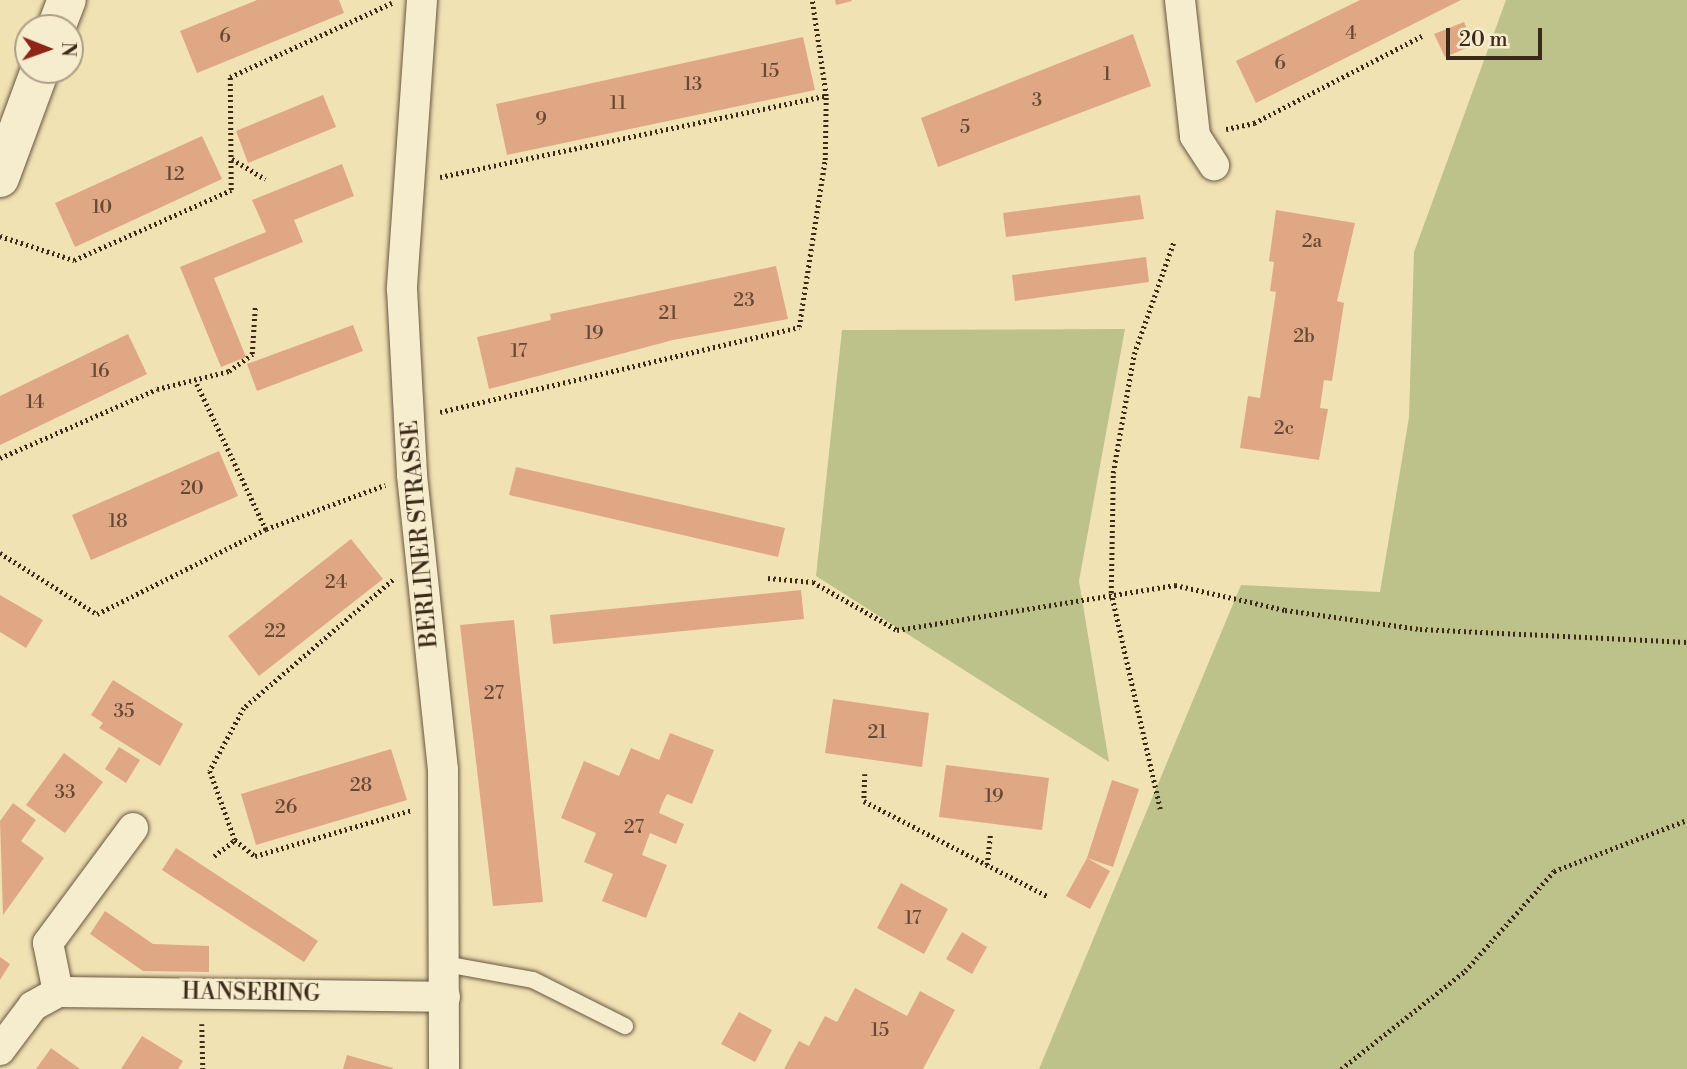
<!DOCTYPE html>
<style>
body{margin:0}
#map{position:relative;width:1687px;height:1069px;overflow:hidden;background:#f1e2b4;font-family:"Libre Bodoni",serif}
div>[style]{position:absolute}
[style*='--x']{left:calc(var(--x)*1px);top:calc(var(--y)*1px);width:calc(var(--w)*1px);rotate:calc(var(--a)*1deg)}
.green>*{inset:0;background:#bdc28b}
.building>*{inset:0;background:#e0a784}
.path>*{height:4.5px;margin-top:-2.25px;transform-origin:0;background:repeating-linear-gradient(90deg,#3c2a19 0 2px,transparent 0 5.5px)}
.roads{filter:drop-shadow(0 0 2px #695840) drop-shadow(0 0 2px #695840)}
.lane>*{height:16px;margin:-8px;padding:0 8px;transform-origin:8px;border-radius:8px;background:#f6ecce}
.street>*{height:30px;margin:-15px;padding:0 15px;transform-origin:15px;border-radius:15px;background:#f6ecce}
.secondary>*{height:38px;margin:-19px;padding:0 19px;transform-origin:19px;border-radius:19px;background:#f6ecce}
span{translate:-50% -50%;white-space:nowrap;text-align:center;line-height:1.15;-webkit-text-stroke:5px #f6ecce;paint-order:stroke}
.number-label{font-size:19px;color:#654934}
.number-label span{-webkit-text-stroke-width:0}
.street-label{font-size:23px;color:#3c2a19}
.north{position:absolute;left:14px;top:14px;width:70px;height:70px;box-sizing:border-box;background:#f6ecce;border:2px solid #ac9e86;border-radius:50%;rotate:91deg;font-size:19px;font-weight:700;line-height:28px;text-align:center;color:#3c2a19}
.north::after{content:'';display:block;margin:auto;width:24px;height:32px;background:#8f2418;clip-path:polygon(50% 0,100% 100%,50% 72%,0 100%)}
.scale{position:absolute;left:1446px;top:28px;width:96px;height:32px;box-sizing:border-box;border:4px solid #3c2a19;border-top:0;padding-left:9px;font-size:21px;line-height:24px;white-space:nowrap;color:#3c2a19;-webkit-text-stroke:5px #f6ecce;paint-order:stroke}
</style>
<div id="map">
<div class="green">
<div style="clip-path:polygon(1506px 0,1687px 0,1687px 1069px,1039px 1069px,1241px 585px,1380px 592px,1409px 417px,1414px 252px)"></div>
<div style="clip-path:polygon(1125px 329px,1079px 581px,1109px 762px,816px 576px,842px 330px)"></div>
</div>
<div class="building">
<div style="clip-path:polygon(257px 0,339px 0,344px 13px,197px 73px,180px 31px)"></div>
<div style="clip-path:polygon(835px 0,851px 0,852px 1px,836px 5px)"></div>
<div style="clip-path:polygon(1360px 0,1461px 0,1256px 103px,1236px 61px)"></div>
<div style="clip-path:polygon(1464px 22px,1474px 45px,1445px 57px,1434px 34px)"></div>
<div style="clip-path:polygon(1133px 34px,1151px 86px,938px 167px,921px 118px)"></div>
<div style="clip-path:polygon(803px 37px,815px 90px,507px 155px,496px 104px)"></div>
<div style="clip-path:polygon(323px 95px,336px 127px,248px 163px,236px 131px)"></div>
<div style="clip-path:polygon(202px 136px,222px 179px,75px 247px,55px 203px)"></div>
<div style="clip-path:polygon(342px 164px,354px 196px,294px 220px,303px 242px,214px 278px,246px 357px,221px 367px,180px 267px,266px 232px,252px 200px)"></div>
<div style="clip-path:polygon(1140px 195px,1144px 219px,1006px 237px,1003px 213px)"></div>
<div style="clip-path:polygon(1276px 210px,1355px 223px,1337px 301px,1344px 303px,1332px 381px,1324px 380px,1320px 408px,1328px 409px,1319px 460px,1240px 448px,1248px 396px,1260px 398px,1276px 292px,1270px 291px,1274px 262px,1269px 261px)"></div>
<div style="clip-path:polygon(1146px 257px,1149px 282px,1015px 301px,1012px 275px)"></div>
<div style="clip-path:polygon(776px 266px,788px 319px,673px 340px,489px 389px,477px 337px,551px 320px,550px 314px)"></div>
<div style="clip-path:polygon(353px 325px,363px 351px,257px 391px,247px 364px)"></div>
<div style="clip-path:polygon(128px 334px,147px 374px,0 445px,0 396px)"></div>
<div style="clip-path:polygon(219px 451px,238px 496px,91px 560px,72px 515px)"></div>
<div style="clip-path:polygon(516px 467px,785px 528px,778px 557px,509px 495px)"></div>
<div style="clip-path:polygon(351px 539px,383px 579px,259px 676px,228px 636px)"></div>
<div style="clip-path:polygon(801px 590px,804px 619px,553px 644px,550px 615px)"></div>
<div style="clip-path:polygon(0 595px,43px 620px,26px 648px,0 632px)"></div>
<div style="clip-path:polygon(514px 620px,543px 902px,493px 906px,460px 625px)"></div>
<div style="clip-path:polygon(113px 680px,183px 724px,160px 766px,99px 728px,103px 723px,91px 715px)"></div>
<div style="clip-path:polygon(833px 699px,929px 713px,922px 767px,825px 753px)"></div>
<div style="clip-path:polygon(670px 733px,714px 750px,692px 804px,667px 794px,662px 804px,659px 813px,684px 824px,676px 844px,650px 833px,642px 855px,667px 865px,646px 918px,602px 901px,613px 874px,584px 862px,596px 833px,561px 818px,584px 761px,619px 776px,631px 748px,659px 760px)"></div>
<div style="clip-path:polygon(119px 747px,140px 760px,126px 783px,105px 769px)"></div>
<div style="clip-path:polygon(391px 749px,407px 800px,256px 845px,241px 794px)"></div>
<div style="clip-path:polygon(64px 753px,103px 782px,65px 833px,26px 805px)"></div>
<div style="clip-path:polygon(946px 765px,1049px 778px,1042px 830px,939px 817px)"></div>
<div style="clip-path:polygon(1112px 780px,1139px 789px,1113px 867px,1087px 858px)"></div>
<div style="clip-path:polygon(13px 803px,36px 820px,21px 841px,44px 858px,3px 915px,0 821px)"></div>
<div style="clip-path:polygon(176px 848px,318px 941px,304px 962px,162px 870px)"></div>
<div style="clip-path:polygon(1087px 858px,1110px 871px,1090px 909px,1066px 896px)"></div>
<div style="clip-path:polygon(901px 883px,948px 909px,924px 954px,877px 928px)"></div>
<div style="clip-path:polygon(105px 911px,153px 944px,209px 946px,209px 972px,143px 971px,90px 934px)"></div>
<div style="clip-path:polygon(962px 932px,987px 947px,972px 974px,946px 959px)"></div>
<div style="clip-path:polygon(0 957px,10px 964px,0 980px)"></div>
<div style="clip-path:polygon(855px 988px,907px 1016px,920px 991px,955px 1010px,923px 1069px,784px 1069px,799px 1041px,809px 1046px,825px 1016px,837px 1022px)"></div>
<div style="clip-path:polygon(739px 1012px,772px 1030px,755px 1062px,721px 1044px)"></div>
<div style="clip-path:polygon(142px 1036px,183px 1061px,178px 1069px,121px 1069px)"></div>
<div style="clip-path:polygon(51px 1048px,80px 1069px,36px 1069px)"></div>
<div style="clip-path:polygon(347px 1055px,393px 1068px,393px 1069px,343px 1069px)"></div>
</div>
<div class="path">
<div style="--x:1226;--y:129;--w:29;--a:-12"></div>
<div style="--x:1254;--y:123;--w:191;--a:-27.4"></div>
<div style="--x:232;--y:159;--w:39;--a:31"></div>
<div style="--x:440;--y:177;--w:394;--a:-11.9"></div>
<div style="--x:0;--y:236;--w:78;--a:18"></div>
<div style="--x:74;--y:260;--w:172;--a:-24"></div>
<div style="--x:231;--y:190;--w:113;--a:-90.5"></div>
<div style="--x:230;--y:77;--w:178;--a:-24.6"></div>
<div style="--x:197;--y:384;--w:161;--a:64.6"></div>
<div style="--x:440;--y:412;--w:369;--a:-13.3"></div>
<div style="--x:799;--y:327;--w:169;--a:-81.2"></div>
<div style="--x:825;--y:160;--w:64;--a:-89.1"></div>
<div style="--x:826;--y:96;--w:97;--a:-98.3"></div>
<div style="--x:0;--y:458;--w:171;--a:-23.7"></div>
<div style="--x:157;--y:389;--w:74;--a:-14"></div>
<div style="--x:229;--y:371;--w:29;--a:-36"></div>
<div style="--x:252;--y:354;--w:47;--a:-86.3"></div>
<div style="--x:0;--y:553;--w:115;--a:32.2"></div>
<div style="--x:97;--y:614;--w:189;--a:-26.7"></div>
<div style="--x:266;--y:529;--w:127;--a:-20.3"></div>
<div style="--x:768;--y:578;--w:45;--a:5.1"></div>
<div style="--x:813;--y:582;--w:97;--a:29.7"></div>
<div style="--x:897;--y:630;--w:282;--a:-9.2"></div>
<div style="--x:1175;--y:585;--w:113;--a:12.8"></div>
<div style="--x:1285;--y:610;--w:136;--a:8"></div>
<div style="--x:1420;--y:629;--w:267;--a:2.8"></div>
<div style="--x:393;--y:580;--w:196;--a:139.3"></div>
<div style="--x:244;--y:708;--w:72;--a:118.4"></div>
<div style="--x:210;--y:771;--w:73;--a:70.1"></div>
<div style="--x:235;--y:840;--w:26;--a:39"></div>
<div style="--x:255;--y:856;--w:164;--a:-16.3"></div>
<div style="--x:865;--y:774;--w:27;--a:92"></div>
<div style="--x:864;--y:801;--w:208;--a:27.4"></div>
<div style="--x:1160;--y:809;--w:221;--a:-102.8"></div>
<div style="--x:1111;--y:593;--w:120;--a:-89"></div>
<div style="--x:1113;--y:473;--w:121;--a:-80"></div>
<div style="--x:1134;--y:354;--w:120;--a:-70.5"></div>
<div style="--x:214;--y:856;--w:26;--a:-37"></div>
<div style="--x:987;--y:865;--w:30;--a:-84"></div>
<div style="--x:202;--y:1024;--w:45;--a:88.7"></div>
<div style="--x:1341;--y:1069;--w:158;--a:-38.3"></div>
<div style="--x:1465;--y:971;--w:134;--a:-48.3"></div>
<div style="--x:1554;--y:871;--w:142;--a:-21"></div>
</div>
<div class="roads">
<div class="lane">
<div style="--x:445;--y:964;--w:89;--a:10.3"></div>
<div style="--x:533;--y:980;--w:103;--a:26.6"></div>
</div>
<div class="street">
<div style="--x:422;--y:0;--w:290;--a:94"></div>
<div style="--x:402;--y:289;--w:186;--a:86.9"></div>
<div style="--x:412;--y:475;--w:297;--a:84"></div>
<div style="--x:443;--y:770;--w:299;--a:89.8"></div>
<div style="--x:1180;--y:0;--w:137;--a:83.7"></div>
<div style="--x:1195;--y:136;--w:35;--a:57"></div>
<div style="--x:58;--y:992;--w:50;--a:-101.5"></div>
<div style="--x:48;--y:943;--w:143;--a:-53.5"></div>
<div style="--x:0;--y:1050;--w:55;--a:-53.1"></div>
<div style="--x:33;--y:1006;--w:29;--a:-29"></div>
<div style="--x:58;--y:992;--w:387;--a:0.7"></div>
</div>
<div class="secondary">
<div style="--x:56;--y:28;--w:30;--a:-69"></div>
<div style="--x:0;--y:178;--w:115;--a:-69.7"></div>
</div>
</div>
<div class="number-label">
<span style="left:1351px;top:34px">4</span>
<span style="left:225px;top:37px">6</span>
<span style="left:1280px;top:64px">6</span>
<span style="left:770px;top:72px">15</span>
<span style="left:1107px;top:75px">1</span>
<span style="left:693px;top:85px">13</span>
<span style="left:1037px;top:101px">3</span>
<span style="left:618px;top:104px">11</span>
<span style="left:541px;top:120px">9</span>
<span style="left:965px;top:128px">5</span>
<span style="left:175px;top:175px">12</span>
<span style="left:102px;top:208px">10</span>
<span style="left:1312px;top:242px">2a</span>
<span style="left:744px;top:301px">23</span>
<span style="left:668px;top:314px">21</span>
<span style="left:594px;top:334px">19</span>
<span style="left:1304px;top:337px">2b</span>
<span style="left:519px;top:352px">17</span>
<span style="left:100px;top:372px">16</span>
<span style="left:35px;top:403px">14</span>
<span style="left:1284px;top:429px">2c</span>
<span style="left:192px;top:489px">20</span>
<span style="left:118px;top:522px">18</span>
<span style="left:336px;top:583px">24</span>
<span style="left:275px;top:632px">22</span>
<span style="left:494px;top:694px">27</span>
<span style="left:124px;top:712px">35</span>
<span style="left:877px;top:733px">21</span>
<span style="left:361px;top:786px">28</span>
<span style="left:65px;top:793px">33</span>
<span style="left:994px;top:797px">19</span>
<span style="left:286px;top:808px">26</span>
<span style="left:634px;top:828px">27</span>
<span style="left:913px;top:919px">17</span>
<span style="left:880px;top:1031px">15</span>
</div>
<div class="street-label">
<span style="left:420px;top:534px;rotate:-95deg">BERLINER STRASSE</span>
<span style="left:251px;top:993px;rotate:1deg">HANSERING</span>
</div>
<div class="north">N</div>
<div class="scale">20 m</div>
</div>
